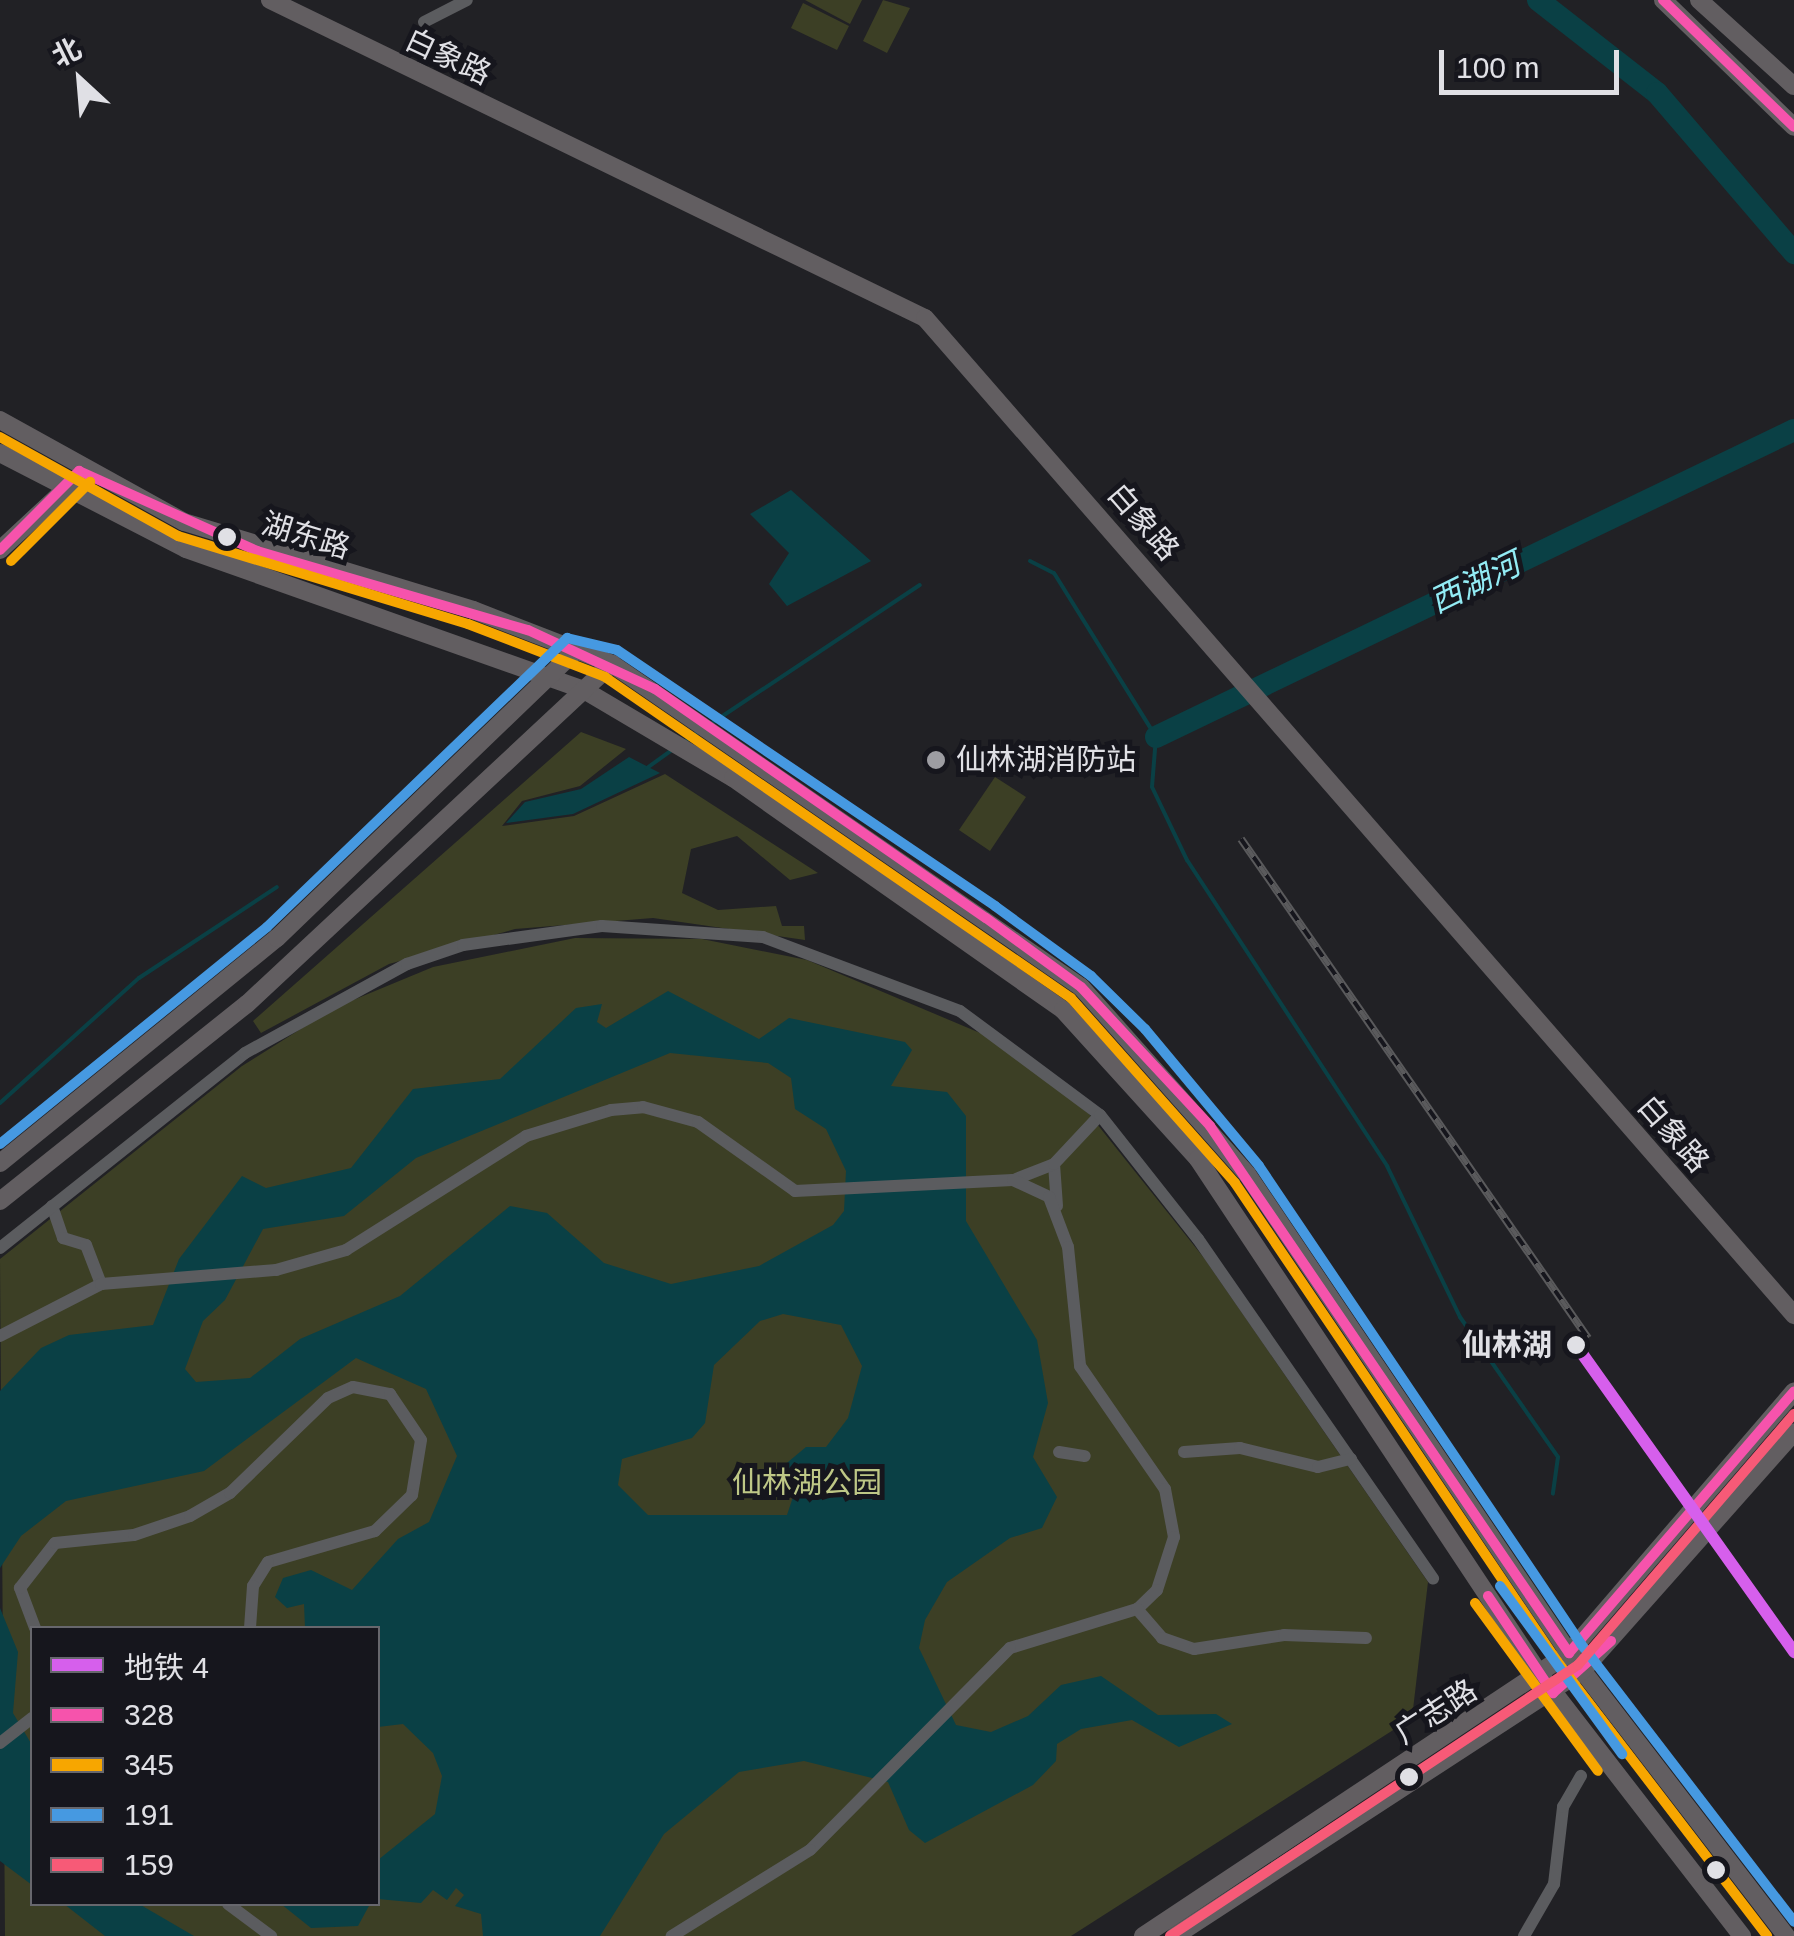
<!DOCTYPE html>
<meta charset="utf-8">
<style>
body{margin:0}
#map{position:relative;width:1794px;height:1936px;overflow:hidden;background:#212125;font-family:Arial,"Noto Sans SC",sans-serif}
div>[style]{position:absolute}
[style*='--x']{left:calc(var(--x)*1px);top:calc(var(--y)*1px);width:calc(var(--w)*1px);rotate:calc(var(--a)*1deg)}
.green>*{inset:0;background:#3c3f25}
.water>*{inset:0;background:#0a4045}
.stream>*{height:4px;margin:-2px;padding:0 2px;transform-origin:2px;border-radius:2px;background:#0a4045}
.river>*{height:22px;margin:-11px;padding:0 11px;transform-origin:11px;border-radius:11px;background:#0a4045}
.street>*{height:12px;margin:-6px;padding:0 6px;transform-origin:6px;border-radius:6px;background:#5b5c5f}
.secondary>*{height:18px;margin:-9px;padding:0 9px;transform-origin:9px;border-radius:9px;background:#625e61}
.rail>*{height:8px;margin-top:-4px;transform-origin:0;background:repeating-linear-gradient(90deg,#16161d 0 11px,#5a5a5c 0 22px);box-sizing:border-box;border-block:2px solid #5a5a5c}
.bus-1>*{height:10px;margin:-5px;padding:0 5px;transform-origin:5px;border-radius:5px;background:#f653ac}
.bus-2>*{height:10px;margin:-5px;padding:0 5px;transform-origin:5px;border-radius:5px;background:#f7a600}
.bus-3>*{height:10px;margin:-5px;padding:0 5px;transform-origin:5px;border-radius:5px;background:#4699e1}
.bus-4>*{height:10px;margin:-5px;padding:0 5px;transform-origin:5px;border-radius:5px;background:#f75a77}
.metro-1>*{height:12px;margin:-6px;padding:0 6px;transform-origin:6px;border-radius:6px;background:#d65fec}
.dots>*{width:28px;height:28px;translate:-50% -50%;box-sizing:border-box;border:5px solid #16161d;border-radius:50%}
span{translate:-50% -50%;white-space:nowrap;text-align:center;line-height:1.15;-webkit-text-stroke:10px #16161d;paint-order:stroke}
.street-label{font-size:30px;color:#e0e0e5}
.poi-label{font-size:30px;color:#e0e0e5}
.left{translate:0 -50%;text-align:left}
.stop-label{font-size:30px;color:#e0e0e5;font-weight:700}
.right{translate:-100% -50%;text-align:right}
.park-label{font-size:30px;color:#bec786}
.water-label{font-size:32px;color:#93ecf5;font-style:italic}
.legend{position:absolute;left:30px;top:1626px;width:350px;height:280px;box-sizing:border-box;background:#16161d;border:2px solid #67676d;margin:0;padding:12px 18px;list-style:none;font-size:30px;color:#e0e0e5}
.legend li{display:flex;align-items:center;gap:20px;height:50px}
.legend b{width:50px;border:2px solid #67676d}
.north{position:absolute;left:30px;top:30px;width:100px;height:100px;-webkit-text-stroke:8px #16161d;paint-order:stroke;rotate:334deg;font-size:28px;font-weight:700;line-height:40px;text-align:center;color:#e0e0e5}
.north::after{content:'';display:block;margin:auto;width:35px;height:45px;background:#e0e0e5;clip-path:polygon(50% 0,100% 100%,50% 72%,0 100%)}
.scale{position:absolute;left:1439px;top:50px;width:180px;height:45px;box-sizing:border-box;border:5px solid #e0e0e5;border-top:0;padding-left:12px;font-size:30px;line-height:35px;white-space:nowrap;color:#e0e0e5;-webkit-text-stroke:8px #16161d;paint-order:stroke}
</style>
<div id="map">
<div class="green">
<div style="clip-path:polygon(805px 0,862px 0,850px 24px)"></div>
<div style="clip-path:polygon(883px 0,910px 8px,887px 53px,863px 41px)"></div>
<div style="clip-path:polygon(803px 3px,849px 26px,837px 50px,791px 28px)"></div>
<div style="clip-path:polygon(581px 732px,626px 749px,580px 786px,522px 801px,502px 826px,574px 816px,665px 774px,818px 873px,790px 880px,737px 836px,691px 849px,682px 893px,718px 910px,776px 906px,782px 926px,804px 926px,805px 940px,653px 918px,515px 929px,389px 964px,261px 1033px,253px 1021px)"></div>
<div style="clip-path:polygon(995px 777px,1026px 797px,990px 851px,959px 830px)"></div>
<div style="clip-path:polygon(evenodd,575px 938px,702px 939px,807px 960px,992px 1038px,1089px 1114px,1204px 1258px,1428px 1582px,1412px 1718px,1071px 1936px,5px 1936px,0 1259px,242px 1066px,334px 1008px,433px 967px,575px 938px,32px 1628px,378px 1628px,378px 1904px,32px 1904px,32px 1628px)"></div>
</div>
<div class="water">
<div style="clip-path:polygon(791px 490px,871px 561px,787px 606px,769px 584px,789px 553px,750px 514px)"></div>
<div style="clip-path:polygon(629px 757px,660px 773px,573px 814px,506px 823px,525px 802px,581px 789px)"></div>
<div style="clip-path:polygon(evenodd,668px 991px,759px 1039px,789px 1018px,905px 1042px,912px 1050px,891px 1086px,947px 1092px,966px 1116px,966px 1221px,1037px 1340px,1048px 1403px,1033px 1457px,1057px 1497px,1042px 1528px,1010px 1538px,947px 1582px,925px 1620px,919px 1648px,956px 1725px,991px 1732px,1028px 1716px,1061px 1685px,1101px 1676px,1158px 1715px,1216px 1714px,1232px 1724px,1179px 1747px,1132px 1720px,1081px 1729px,1057px 1744px,1056px 1761px,1033px 1785px,925px 1843px,909px 1830px,888px 1782px,804px 1761px,739px 1772px,664px 1834px,600px 1936px,483px 1936px,481px 1914px,455px 1906px,464px 1895px,456px 1888px,447px 1900px,433px 1890px,421px 1903px,378px 1899px,378px 1860px,435px 1814px,442px 1776px,433px 1753px,403px 1724px,378px 1727px,378px 1628px,305px 1628px,304px 1604px,287px 1608px,275px 1597px,283px 1578px,311px 1570px,352px 1590px,398px 1539px,429px 1522px,457px 1456px,426px 1389px,356px 1358px,204px 1471px,66px 1501px,21px 1536px,0 1568px,0 1391px,41px 1348px,69px 1335px,153px 1325px,179px 1259px,242px 1176px,266px 1188px,351px 1168px,413px 1089px,500px 1079px,576px 1008px,602px 1004px,597px 1022px,606px 1028px,668px 991px,670px 1053px,768px 1063px,791px 1078px,795px 1109px,826px 1129px,846px 1171px,844px 1211px,833px 1225px,759px 1266px,671px 1284px,604px 1263px,547px 1213px,510px 1206px,400px 1296px,300px 1339px,250px 1378px,196px 1382px,185px 1369px,203px 1321px,225px 1300px,263px 1229px,344px 1216px,416px 1158px,670px 1053px,668px 991px,783px 1314px,841px 1325px,862px 1366px,848px 1418px,826px 1447px,806px 1447px,782px 1467px,776px 1482px,793px 1497px,787px 1515px,648px 1515px,618px 1485px,622px 1459px,692px 1438px,705px 1423px,714px 1365px,760px 1321px,783px 1314px)"></div>
<div style="clip-path:polygon(0 1608px,18px 1652px,13px 1713px,32px 1745px,32px 1885px,0 1861px)"></div>
<div style="clip-path:polygon(64px 1904px,139px 1904px,194px 1936px,105px 1936px)"></div>
<div style="clip-path:polygon(281px 1904px,370px 1904px,358px 1926px,311px 1928px)"></div>
</div>
<div class="stream">
<div style="--x:1030;--y:561;--w:27;--a:27"></div>
<div style="--x:1054;--y:573;--w:193;--a:58.1"></div>
<div style="--x:1156;--y:737;--w:50;--a:94.6"></div>
<div style="--x:1152;--y:787;--w:81;--a:64.4"></div>
<div style="--x:1187;--y:860;--w:366;--a:56.8"></div>
<div style="--x:1387;--y:1166;--w:168;--a:64.2"></div>
<div style="--x:1460;--y:1317;--w:171;--a:55"></div>
<div style="--x:1558;--y:1457;--w:37;--a:98"></div>
<div style="--x:709;--y:725;--w:253;--a:-33.6"></div>
<div style="--x:684;--y:742;--w:21;--a:-35"></div>
<div style="--x:647;--y:768;--w:31;--a:-36"></div>
<div style="--x:0;--y:1103;--w:187;--a:-42"></div>
<div style="--x:139;--y:978;--w:165;--a:-33.4"></div>
</div>
<div class="river">
<div style="--x:1538;--y:0;--w:151;--a:38"></div>
<div style="--x:1657;--y:93;--w:211;--a:49.4"></div>
<div style="--x:1156;--y:737;--w:708;--a:-25.7"></div>
</div>
<div class="street">
<div style="--x:424;--y:22;--w:48;--a:-27.1"></div>
<div style="--x:1054;--y:1164;--w:42;--a:85.9"></div>
<div style="--x:1016;--y:1179;--w:41;--a:-21.5"></div>
<div style="--x:1054;--y:1164;--w:67;--a:-46.8"></div>
<div style="--x:52;--y:1206;--w:34;--a:71"></div>
<div style="--x:63;--y:1238;--w:24;--a:17"></div>
<div style="--x:86;--y:1245;--w:42;--a:69"></div>
<div style="--x:0;--y:1248;--w:313;--a:-38.5"></div>
<div style="--x:245;--y:1053;--w:185;--a:-28.8"></div>
<div style="--x:407;--y:964;--w:59;--a:-18.7"></div>
<div style="--x:463;--y:945;--w:140;--a:-7.8"></div>
<div style="--x:602;--y:926;--w:161;--a:3.9"></div>
<div style="--x:763;--y:937;--w:210;--a:20.6"></div>
<div style="--x:960;--y:1011;--w:174;--a:36.6"></div>
<div style="--x:1100;--y:1115;--w:158;--a:51.7"></div>
<div style="--x:1198;--y:1239;--w:413;--a:55.3"></div>
<div style="--x:0;--y:1336;--w:114;--a:-27.2"></div>
<div style="--x:101;--y:1284;--w:176;--a:-4.6"></div>
<div style="--x:276;--y:1270;--w:73;--a:-15.9"></div>
<div style="--x:346;--y:1250;--w:213;--a:-32.3"></div>
<div style="--x:526;--y:1136;--w:89;--a:-17"></div>
<div style="--x:611;--y:1110;--w:32;--a:-5"></div>
<div style="--x:643;--y:1107;--w:57;--a:15.3"></div>
<div style="--x:698;--y:1122;--w:119;--a:35.4"></div>
<div style="--x:795;--y:1191;--w:218;--a:-2.9"></div>
<div style="--x:1013;--y:1180;--w:40;--a:25"></div>
<div style="--x:1049;--y:1197;--w:53;--a:69.2"></div>
<div style="--x:1068;--y:1247;--w:120;--a:84.2"></div>
<div style="--x:1080;--y:1366;--w:150;--a:55.4"></div>
<div style="--x:1165;--y:1489;--w:49;--a:79.4"></div>
<div style="--x:1174;--y:1537;--w:56;--a:107.8"></div>
<div style="--x:1157;--y:1590;--w:28;--a:136"></div>
<div style="--x:1137;--y:1609;--w:133;--a:162.9"></div>
<div style="--x:1010;--y:1648;--w:284;--a:134.7"></div>
<div style="--x:810;--y:1850;--w:163;--a:148.1"></div>
<div style="--x:1059;--y:1452;--w:26;--a:9"></div>
<div style="--x:1184;--y:1452;--w:56;--a:-4.1"></div>
<div style="--x:1240;--y:1448;--w:80;--a:13.7"></div>
<div style="--x:1318;--y:1467;--w:34;--a:-14"></div>
<div style="--x:1137;--y:1609;--w:38;--a:49"></div>
<div style="--x:1162;--y:1638;--w:34;--a:19"></div>
<div style="--x:1194;--y:1649;--w:91;--a:-8.8"></div>
<div style="--x:1284;--y:1635;--w:82;--a:2.1"></div>
<div style="--x:35;--y:1628;--w:43;--a:-110.6"></div>
<div style="--x:20;--y:1588;--w:57;--a:-52.1"></div>
<div style="--x:55;--y:1543;--w:79;--a:-5.8"></div>
<div style="--x:134;--y:1535;--w:59;--a:-18.7"></div>
<div style="--x:190;--y:1516;--w:46;--a:-29.9"></div>
<div style="--x:230;--y:1493;--w:136;--a:-44.1"></div>
<div style="--x:328;--y:1398;--w:27;--a:-24"></div>
<div style="--x:353;--y:1387;--w:38;--a:11"></div>
<div style="--x:390;--y:1394;--w:55;--a:56"></div>
<div style="--x:421;--y:1440;--w:56;--a:99.3"></div>
<div style="--x:412;--y:1495;--w:52;--a:135.8"></div>
<div style="--x:375;--y:1531;--w:111;--a:163.8"></div>
<div style="--x:268;--y:1562;--w:28;--a:122"></div>
<div style="--x:253;--y:1586;--w:42;--a:94.1"></div>
<div style="--x:0;--y:1743;--w:41;--a:-38"></div>
<div style="--x:228;--y:1904;--w:54;--a:36.7"></div>
<div style="--x:1524;--y:1936;--w:60;--a:-60"></div>
<div style="--x:1554;--y:1884;--w:78;--a:-83.3"></div>
<div style="--x:1563;--y:1807;--w:36;--a:-60"></div>
</div>
<div class="secondary">
<div style="--x:270;--y:0;--w:728;--a:25.9"></div>
<div style="--x:925;--y:318;--w:1323;--a:48.92"></div>
<div style="--x:1663;--y:0;--w:182;--a:44.1"></div>
<div style="--x:1699;--y:0;--w:128;--a:42.2"></div>
<div style="--x:0;--y:420;--w:210;--a:29"></div>
<div style="--x:184;--y:522;--w:302;--a:16.9"></div>
<div style="--x:473;--y:610;--w:149;--a:21.2"></div>
<div style="--x:612;--y:664;--w:569;--a:34.56"></div>
<div style="--x:1081;--y:987;--w:250;--a:48.4"></div>
<div style="--x:1247;--y:1174;--w:577;--a:56.09"></div>
<div style="--x:1569;--y:1653;--w:357;--a:52.5"></div>
<div style="--x:0;--y:453;--w:209;--a:27.3"></div>
<div style="--x:186;--y:549;--w:422;--a:19.5"></div>
<div style="--x:584;--y:690;--w:173;--a:30.6"></div>
<div style="--x:733;--y:778;--w:403;--a:35.1"></div>
<div style="--x:1063;--y:1010;--w:201;--a:47.8"></div>
<div style="--x:1198;--y:1159;--w:620;--a:56.44"></div>
<div style="--x:1541;--y:1676;--w:329;--a:52.3"></div>
<div style="--x:0;--y:550;--w:97;--a:-42.9"></div>
<div style="--x:0;--y:1163;--w:357;--a:-39.1"></div>
<div style="--x:277;--y:938;--w:415;--a:-43.9"></div>
<div style="--x:0;--y:1201;--w:316;--a:-38.6"></div>
<div style="--x:247;--y:1004;--w:499;--a:-43"></div>
<div style="--x:1143;--y:1936;--w:511;--a:-33.6"></div>
<div style="--x:1569;--y:1653;--w:345;--a:-49.3"></div>
<div style="--x:1175;--y:1936;--w:486;--a:-33.1"></div>
<div style="--x:1582;--y:1671;--w:319;--a:-48.4"></div>
</div>
<div class="rail">
<div style="--x:1241;--y:839;--w:608;--a:55.19"></div>
</div>
<div class="bus-1">
<div style="--x:1663;--y:0;--w:182;--a:44.1"></div>
<div style="--x:0;--y:550;--w:112;--a:-45"></div>
<div style="--x:79;--y:471;--w:195;--a:24.2"></div>
<div style="--x:257;--y:551;--w:282;--a:16.3"></div>
<div style="--x:528;--y:630;--w:140;--a:24.9"></div>
<div style="--x:655;--y:689;--w:402;--a:34.7"></div>
<div style="--x:986;--y:918;--w:117;--a:36"></div>
<div style="--x:1081;--y:987;--w:190;--a:47.1"></div>
<div style="--x:1210;--y:1126;--w:638;--a:55.74"></div>
<div style="--x:1569;--y:1653;--w:345;--a:-49.3"></div>
<div style="--x:1488;--y:1596;--w:117;--a:56.2"></div>
<div style="--x:1553;--y:1693;--w:78;--a:-41.9"></div>
</div>
<div class="bus-2">
<div style="--x:0;--y:437;--w:204;--a:29.1"></div>
<div style="--x:178;--y:536;--w:303;--a:16.9"></div>
<div style="--x:468;--y:624;--w:147;--a:21.1"></div>
<div style="--x:605;--y:677;--w:566;--a:34.56"></div>
<div style="--x:1071;--y:998;--w:247;--a:48.4"></div>
<div style="--x:1235;--y:1183;--w:576;--a:56.03"></div>
<div style="--x:1557;--y:1661;--w:346;--a:52.6"></div>
<div style="--x:11;--y:561;--w:112;--a:-45"></div>
<div style="--x:1475;--y:1603;--w:208;--a:53.8"></div>
</div>
<div class="bus-3">
<div style="--x:0;--y:1144;--w:344;--a:-39.1"></div>
<div style="--x:267;--y:927;--w:417;--a:-43.9"></div>
<div style="--x:567;--y:638;--w:51;--a:13.5"></div>
<div style="--x:617;--y:650;--w:457;--a:34.1"></div>
<div style="--x:995;--y:906;--w:119;--a:36.1"></div>
<div style="--x:1091;--y:976;--w:76;--a:44.5"></div>
<div style="--x:1145;--y:1029;--w:178;--a:50.2"></div>
<div style="--x:1259;--y:1166;--w:576;--a:56.03"></div>
<div style="--x:1581;--y:1644;--w:350;--a:52.5"></div>
<div style="--x:1500;--y:1586;--w:208;--a:54"></div>
</div>
<div class="bus-4">
<div style="--x:1170;--y:1936;--w:490;--a:-33.6"></div>
<div style="--x:1578;--y:1665;--w:331;--a:-49.3"></div>
</div>
<div class="metro-1">
<div style="--x:1576;--y:1345;--w:377;--a:54.6"></div>
</div>
<div class="dots">
<div style="left:227px;top:537px;background:#e0e0e5"></div>
<div style="left:936px;top:760px;background:#9d9da2"></div>
<div style="left:1576px;top:1345px;background:#e0e0e5"></div>
<div style="left:1409px;top:1777px;background:#e0e0e5"></div>
<div style="left:1716px;top:1870px;background:#e0e0e5"></div>
</div>
<div class="street-label">
<span style="left:448px;top:57px;rotate:25deg">白象路</span>
<span style="left:1143px;top:522px;rotate:49deg">白象路</span>
<span style="left:306px;top:536px;rotate:17deg">湖东路</span>
<span style="left:1673px;top:1134px;rotate:49deg">白象路</span>
<span style="left:1436px;top:1712px;rotate:-33deg">广志路</span>
</div>
<div class="poi-label">
<span class="left" style="left:956px;top:760px">仙林湖消防站</span>
</div>
<div class="stop-label">
<span class="right" style="left:1552px;top:1345px">仙林湖</span>
</div>
<div class="park-label">
<span style="left:807px;top:1483px">仙林湖公园</span>
</div>
<div class="water-label">
<span style="left:1475px;top:583px;rotate:-26deg">西湖河</span>
</div>
<ul class="legend">
<li><b style="height:12px;background:#d65fec"></b>地铁 4</li>
<li><b style="height:12px;background:#f653ac"></b>328</li>
<li><b style="height:12px;background:#f7a600"></b>345</li>
<li><b style="height:12px;background:#4699e1"></b>191</li>
<li><b style="height:12px;background:#f75a77"></b>159</li>
</ul>
<div class="north">北</div>
<div class="scale">100 m</div>
</div>
